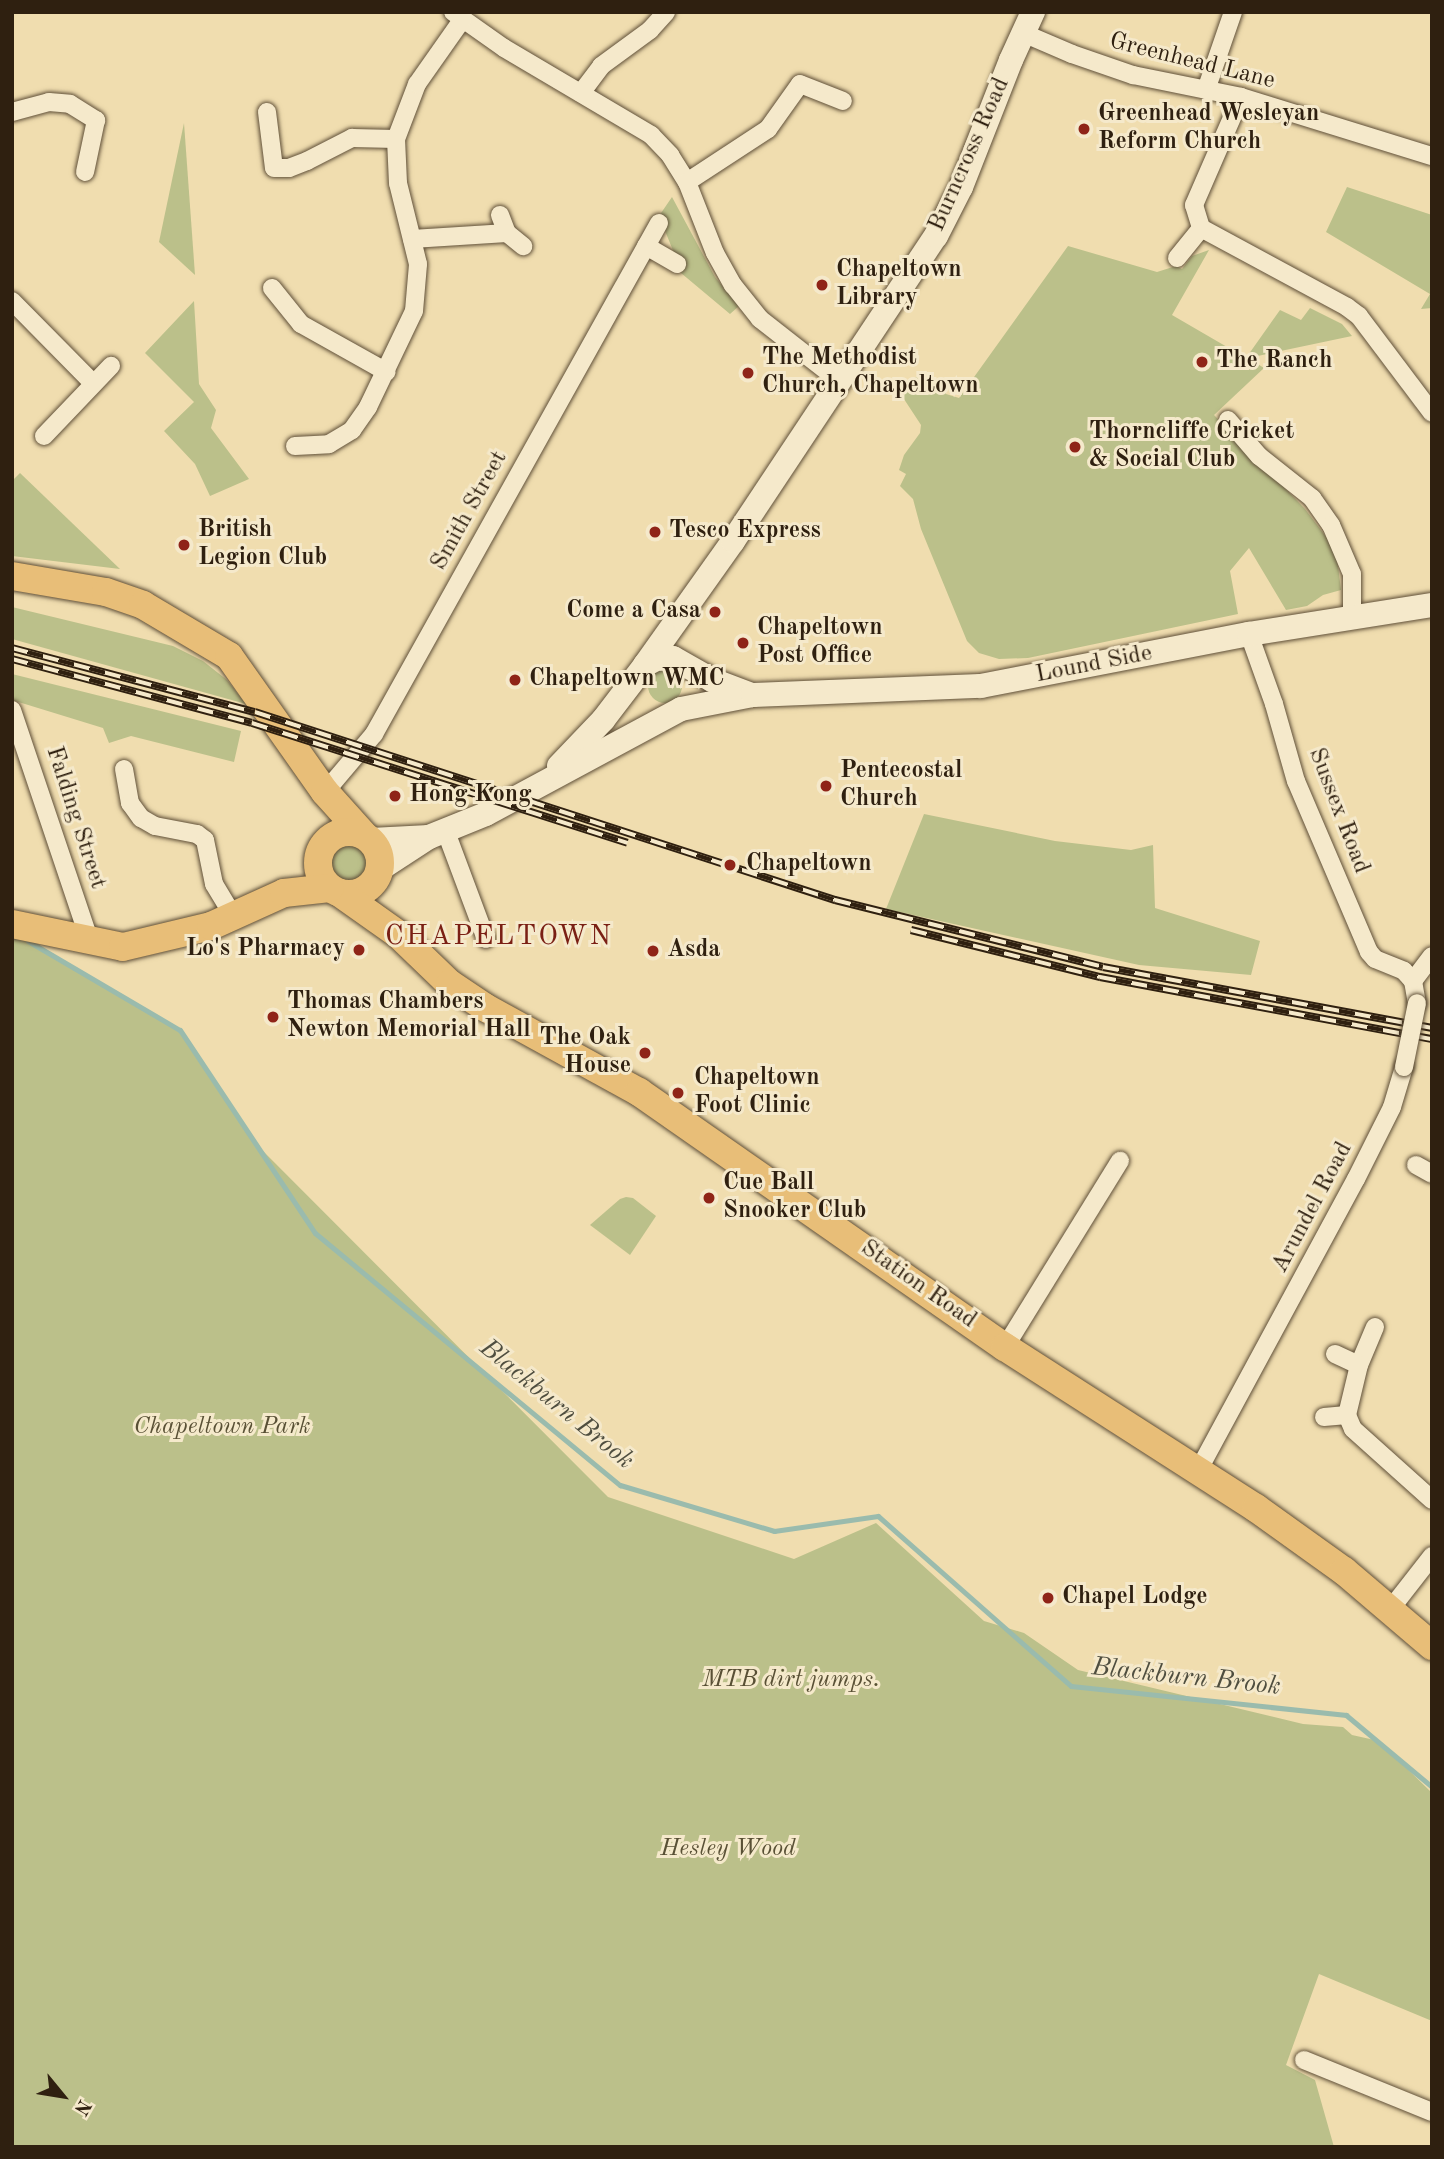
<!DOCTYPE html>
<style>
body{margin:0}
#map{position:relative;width:1444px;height:2159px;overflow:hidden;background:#f0ddaf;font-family:"Old Standard TT",serif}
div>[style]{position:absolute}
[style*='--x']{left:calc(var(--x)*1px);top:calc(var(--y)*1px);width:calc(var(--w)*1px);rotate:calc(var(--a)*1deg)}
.green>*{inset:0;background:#bbc08a}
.round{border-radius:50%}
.stream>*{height:5px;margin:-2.5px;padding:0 2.5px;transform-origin:2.5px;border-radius:2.5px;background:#9abbad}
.roads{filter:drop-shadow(0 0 2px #5f4f38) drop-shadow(0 0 2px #5f4f38)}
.street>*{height:18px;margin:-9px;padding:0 9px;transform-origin:9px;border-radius:9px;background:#f5e9cb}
.secondary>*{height:24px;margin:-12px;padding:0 12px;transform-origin:12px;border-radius:12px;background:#f5e9cb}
.primary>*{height:28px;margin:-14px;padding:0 14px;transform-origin:14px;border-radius:14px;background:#e8be78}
.primary>.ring{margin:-14px;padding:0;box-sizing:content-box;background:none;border:28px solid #e8be78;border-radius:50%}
.rail>*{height:8px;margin-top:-4px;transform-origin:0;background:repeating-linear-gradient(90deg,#f5e9cb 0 16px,#2f2010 0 32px);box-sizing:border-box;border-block:2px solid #2f2010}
.bridges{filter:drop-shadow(0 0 2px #5f4f38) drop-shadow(0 0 2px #5f4f38)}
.street-bridge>*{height:18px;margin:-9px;padding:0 9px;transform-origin:9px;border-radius:9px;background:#f5e9cb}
.dots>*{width:19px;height:19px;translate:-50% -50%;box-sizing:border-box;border:4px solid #f5e9cb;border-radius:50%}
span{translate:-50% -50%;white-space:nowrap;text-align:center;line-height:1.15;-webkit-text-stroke:6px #f5e9cb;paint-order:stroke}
.street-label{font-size:24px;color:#2f2010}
.poi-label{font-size:24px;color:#2f2010;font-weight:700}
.left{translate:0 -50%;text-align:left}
.right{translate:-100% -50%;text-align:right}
.park-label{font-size:24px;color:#595035;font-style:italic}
.water-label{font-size:26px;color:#4f4e3f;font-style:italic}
.quarter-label{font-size:28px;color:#7a1f14;letter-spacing:2px}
.frame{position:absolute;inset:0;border:14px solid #2f2010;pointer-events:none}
.north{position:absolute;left:28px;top:2061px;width:70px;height:70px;-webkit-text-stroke:5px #f5e9cb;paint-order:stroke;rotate:120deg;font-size:19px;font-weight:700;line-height:28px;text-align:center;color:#2f2010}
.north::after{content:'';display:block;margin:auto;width:24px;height:32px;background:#2f2010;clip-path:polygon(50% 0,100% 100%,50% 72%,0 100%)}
</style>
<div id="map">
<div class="green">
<div style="clip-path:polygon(184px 123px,195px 275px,159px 242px)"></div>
<div style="clip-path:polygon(1347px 187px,1432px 215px,1432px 308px,1421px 309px,1430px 294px,1326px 232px)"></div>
<div style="clip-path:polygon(672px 197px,715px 277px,739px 306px,730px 314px,681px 273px,686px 262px,674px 253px,659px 216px)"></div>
<div style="clip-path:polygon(1068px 246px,1157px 272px,1176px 266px,1182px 269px,1192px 256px,1209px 250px,1172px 315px,1246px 358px,1280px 310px,1301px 320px,1310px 308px,1342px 324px,1352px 336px,1248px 358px,1264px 368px,1214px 415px,1305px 509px,1336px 550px,1341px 590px,1323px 595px,1307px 606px,1286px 610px,1249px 548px,1230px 571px,1238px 614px,1028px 658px,999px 659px,979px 653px,967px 641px,921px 529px,913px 499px,900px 486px,906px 474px,899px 470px,904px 455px,920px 433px,921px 425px,902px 396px,916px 377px,928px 386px,938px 381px,945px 386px,946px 394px,959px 398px)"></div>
<div style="clip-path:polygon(194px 301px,199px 384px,216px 410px,211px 428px,249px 479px,210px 496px,195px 464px,164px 431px,194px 402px,145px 353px)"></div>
<div style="clip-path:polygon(20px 473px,120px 569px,12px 556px,12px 481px)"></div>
<div style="clip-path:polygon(12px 607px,173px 646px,203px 661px,227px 680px,246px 704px,12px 639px)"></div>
<div class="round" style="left:648px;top:669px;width:34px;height:34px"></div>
<div style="clip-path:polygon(12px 674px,241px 731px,234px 762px,131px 736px,109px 743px,103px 728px,12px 700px)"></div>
<div style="clip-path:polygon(924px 814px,1055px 841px,1131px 850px,1153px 845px,1155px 908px,1260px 941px,1251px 975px,1139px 965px,886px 909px)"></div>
<div class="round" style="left:330px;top:843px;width:38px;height:38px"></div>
<div style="clip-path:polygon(12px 938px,28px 941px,180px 1030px,256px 1144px,608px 1497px,794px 1559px,876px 1523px,984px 1621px,1024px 1633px,1078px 1670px,1303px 1724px,1343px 1727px,1352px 1735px,1379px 1741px,1432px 1793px,1432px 2021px,1319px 1974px,1286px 2065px,1315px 2080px,1334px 2147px,12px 2147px)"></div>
<div style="clip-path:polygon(626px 1197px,633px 1198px,656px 1216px,630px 1255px,590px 1225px,620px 1199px)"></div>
</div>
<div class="stream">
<div style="--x:28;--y:941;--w:176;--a:30.4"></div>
<div style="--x:180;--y:1030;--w:244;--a:56.4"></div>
<div style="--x:315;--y:1233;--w:396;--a:39.6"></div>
<div style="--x:620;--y:1485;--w:161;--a:16.6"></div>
<div style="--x:774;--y:1531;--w:105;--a:-8.2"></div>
<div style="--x:878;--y:1516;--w:257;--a:41.4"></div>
<div style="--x:1071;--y:1686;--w:277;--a:6"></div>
<div style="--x:1346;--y:1715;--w:112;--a:39.9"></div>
</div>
<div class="roads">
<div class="street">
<div style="--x:453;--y:12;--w:62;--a:35.2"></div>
<div style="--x:504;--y:48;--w:171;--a:30.6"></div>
<div style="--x:651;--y:135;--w:28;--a:46"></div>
<div style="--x:670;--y:155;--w:32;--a:58"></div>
<div style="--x:687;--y:182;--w:76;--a:68.5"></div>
<div style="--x:715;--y:253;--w:37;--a:61"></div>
<div style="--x:733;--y:285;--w:43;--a:51.5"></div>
<div style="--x:760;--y:319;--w:99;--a:38"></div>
<div style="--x:1023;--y:33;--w:53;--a:23.2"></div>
<div style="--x:1072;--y:54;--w:65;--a:19"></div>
<div style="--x:1133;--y:75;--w:110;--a:11.5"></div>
<div style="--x:1241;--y:97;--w:200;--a:17.2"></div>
<div style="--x:1206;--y:90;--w:83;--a:-70.9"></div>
<div style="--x:581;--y:93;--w:34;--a:-53"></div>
<div style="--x:601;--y:66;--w:61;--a:-36.3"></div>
<div style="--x:650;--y:30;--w:24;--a:-48"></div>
<div style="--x:1241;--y:97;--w:118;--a:113.5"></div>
<div style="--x:1194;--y:205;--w:24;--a:73"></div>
<div style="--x:1201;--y:228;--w:166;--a:28.4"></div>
<div style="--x:1347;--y:307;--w:15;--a:37"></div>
<div style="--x:1359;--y:316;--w:121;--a:53"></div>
<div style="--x:12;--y:112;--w:38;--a:-15"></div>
<div style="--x:49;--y:102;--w:21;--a:5"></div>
<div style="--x:70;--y:104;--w:31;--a:32"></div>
<div style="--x:96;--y:120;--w:53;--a:101.9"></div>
<div style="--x:267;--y:112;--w:56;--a:82.9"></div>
<div style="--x:274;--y:168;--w:15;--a:0"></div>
<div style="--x:289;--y:168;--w:19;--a:-21"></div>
<div style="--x:307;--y:161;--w:51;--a:-27.1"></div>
<div style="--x:352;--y:138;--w:44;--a:1.3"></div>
<div style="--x:687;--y:182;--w:97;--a:-33.2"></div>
<div style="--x:768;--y:129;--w:55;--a:-54.6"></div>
<div style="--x:800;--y:84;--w:46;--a:21.6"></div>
<div style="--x:500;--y:215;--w:19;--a:69"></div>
<div style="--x:507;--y:233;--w:21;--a:39"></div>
<div style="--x:412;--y:239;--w:95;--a:-3.6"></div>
<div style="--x:646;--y:246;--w:36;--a:30"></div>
<div style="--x:1177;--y:258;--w:38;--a:-51"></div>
<div style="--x:272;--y:288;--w:46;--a:51.1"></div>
<div style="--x:301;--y:324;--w:98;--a:29.2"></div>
<div style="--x:12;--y:301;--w:115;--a:45.4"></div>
<div style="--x:1228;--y:420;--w:48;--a:49.3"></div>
<div style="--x:1259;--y:456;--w:68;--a:38.4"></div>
<div style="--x:1312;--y:498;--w:33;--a:55"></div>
<div style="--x:1331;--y:525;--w:53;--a:66.8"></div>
<div style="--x:1352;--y:574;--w:43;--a:90"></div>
<div style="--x:44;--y:436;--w:97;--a:-46.3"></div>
<div style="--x:295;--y:446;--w:34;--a:-3"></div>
<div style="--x:329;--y:444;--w:27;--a:-31"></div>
<div style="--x:352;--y:430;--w:28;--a:-55"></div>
<div style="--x:368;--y:407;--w:106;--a:-64.4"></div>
<div style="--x:414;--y:311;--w:47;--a:-85.1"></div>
<div style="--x:418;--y:264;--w:83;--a:-103.9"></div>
<div style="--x:398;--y:183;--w:44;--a:-92.6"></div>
<div style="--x:396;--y:139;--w:59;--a:-69.1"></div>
<div style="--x:417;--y:84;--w:78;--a:-54.9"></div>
<div style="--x:1249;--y:634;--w:74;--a:70.3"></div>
<div style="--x:1274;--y:704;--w:80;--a:74.1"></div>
<div style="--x:1296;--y:781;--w:186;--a:66.9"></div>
<div style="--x:1369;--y:952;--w:9;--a:49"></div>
<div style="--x:1375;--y:959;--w:31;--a:22"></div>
<div style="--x:1404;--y:971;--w:13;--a:48"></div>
<div style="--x:1413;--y:981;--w:22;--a:80"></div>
<div style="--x:12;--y:710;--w:245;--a:71.4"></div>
<div style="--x:124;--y:769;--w:35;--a:80"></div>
<div style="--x:130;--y:803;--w:19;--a:54"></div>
<div style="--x:141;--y:818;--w:16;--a:30"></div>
<div style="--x:155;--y:826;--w:43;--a:10.8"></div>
<div style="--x:197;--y:834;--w:10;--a:37"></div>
<div style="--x:205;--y:840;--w:45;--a:78.4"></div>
<div style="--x:214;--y:884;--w:37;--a:59"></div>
<div style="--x:325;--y:792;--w:76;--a:-49.8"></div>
<div style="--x:374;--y:734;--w:585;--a:-60.85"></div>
<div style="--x:446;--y:832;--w:114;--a:69.5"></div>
<div style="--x:1413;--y:981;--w:31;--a:-53"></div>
<div style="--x:1416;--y:1165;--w:18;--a:29"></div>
<div style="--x:1375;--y:1327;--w:41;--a:112.8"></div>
<div style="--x:1359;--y:1365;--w:51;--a:103.5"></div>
<div style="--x:1347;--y:1415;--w:15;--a:67"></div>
<div style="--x:1353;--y:1429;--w:106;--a:41.9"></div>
<div style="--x:1005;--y:1347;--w:219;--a:-58.3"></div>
<div style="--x:1335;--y:1354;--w:26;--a:25"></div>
<div style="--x:1324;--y:1417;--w:23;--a:-5"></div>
<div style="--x:1198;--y:1471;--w:332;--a:-61.6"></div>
<div style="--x:1356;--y:1179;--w:80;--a:-63.4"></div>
<div style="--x:1392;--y:1107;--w:42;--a:-73.3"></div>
<div style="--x:1389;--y:1611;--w:70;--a:-52"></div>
<div style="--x:1304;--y:2060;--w:138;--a:22.1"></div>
</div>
<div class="secondary">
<div style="--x:645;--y:665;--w:15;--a:-28"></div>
<div style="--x:658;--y:658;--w:15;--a:0"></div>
<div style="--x:673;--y:658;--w:45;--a:29.4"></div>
<div style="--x:712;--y:680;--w:43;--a:20.6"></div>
<div style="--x:559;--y:766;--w:64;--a:-46.3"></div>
<div style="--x:603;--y:720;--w:69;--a:-52.6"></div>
<div style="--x:645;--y:665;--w:152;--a:-54.6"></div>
<div style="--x:733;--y:541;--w:366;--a:-56.4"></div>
<div style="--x:936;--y:236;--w:55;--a:-63"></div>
<div style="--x:961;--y:187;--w:136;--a:-68.5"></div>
<div style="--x:1011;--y:60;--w:53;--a:-65.4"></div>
<div style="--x:371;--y:840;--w:58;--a:-3"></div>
<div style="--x:380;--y:869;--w:59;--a:-33.1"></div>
<div style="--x:429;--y:837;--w:61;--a:-22"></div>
<div style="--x:486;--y:814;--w:221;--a:-28.3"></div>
<div style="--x:681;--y:709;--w:73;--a:-11"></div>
<div style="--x:753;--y:695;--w:228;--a:-2.3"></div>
<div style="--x:981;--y:686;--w:273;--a:-11"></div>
<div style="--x:1249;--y:634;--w:185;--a:-9"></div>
</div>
<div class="primary">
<div style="--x:12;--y:576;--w:95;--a:9.7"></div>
<div style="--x:106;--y:592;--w:39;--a:19"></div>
<div style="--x:143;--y:605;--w:100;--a:30.7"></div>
<div style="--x:229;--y:656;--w:166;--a:54.8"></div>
<div style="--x:325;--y:792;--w:57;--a:47.9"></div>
<div class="ring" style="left:318px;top:832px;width:34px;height:34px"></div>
<div style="--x:340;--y:893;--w:72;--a:35.4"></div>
<div style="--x:399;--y:935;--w:71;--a:43.9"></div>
<div style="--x:450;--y:984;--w:43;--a:33.7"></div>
<div style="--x:486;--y:1008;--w:175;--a:28.8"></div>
<div style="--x:639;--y:1092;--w:446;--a:34.9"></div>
<div style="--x:1005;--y:1347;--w:298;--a:32.7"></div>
<div style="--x:1256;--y:1508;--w:108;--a:35.6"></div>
<div style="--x:1344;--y:1571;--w:116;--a:40.4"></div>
<div style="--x:12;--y:924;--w:113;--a:11.7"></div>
<div style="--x:123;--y:947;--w:90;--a:-13.4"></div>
<div style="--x:211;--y:926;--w:80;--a:-24.3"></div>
<div style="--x:284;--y:893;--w:46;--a:-6.2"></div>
</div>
</div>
<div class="rail">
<div style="--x:12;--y:648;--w:251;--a:14.8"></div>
<div style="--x:255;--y:712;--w:610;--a:17.96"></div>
<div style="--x:835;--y:900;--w:276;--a:14"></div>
<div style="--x:1103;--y:967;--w:335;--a:10.5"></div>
<div style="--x:12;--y:659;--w:248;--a:14.9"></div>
<div style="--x:252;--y:723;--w:394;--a:17.7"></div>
<div style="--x:911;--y:930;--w:195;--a:14"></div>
<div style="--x:1100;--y:977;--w:338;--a:10.6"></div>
</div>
<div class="bridges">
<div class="street-bridge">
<div style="--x:1404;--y:1067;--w:65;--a:-78.5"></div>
</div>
</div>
<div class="dots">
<div style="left:1084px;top:129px;background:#8f2418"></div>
<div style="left:822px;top:285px;background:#8f2418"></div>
<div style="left:1202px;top:362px;background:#8f2418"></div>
<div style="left:748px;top:373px;background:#8f2418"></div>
<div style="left:1075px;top:447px;background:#8f2418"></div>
<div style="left:655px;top:532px;background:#8f2418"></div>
<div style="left:184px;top:545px;background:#8f2418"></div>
<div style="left:715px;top:612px;background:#8f2418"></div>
<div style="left:743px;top:643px;background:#8f2418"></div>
<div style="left:515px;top:680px;background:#8f2418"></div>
<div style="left:826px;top:786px;background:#8f2418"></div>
<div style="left:395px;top:796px;background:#8f2418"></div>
<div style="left:730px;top:865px;background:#8f2418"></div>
<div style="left:359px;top:950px;background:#8f2418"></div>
<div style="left:653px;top:951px;background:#8f2418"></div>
<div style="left:273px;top:1017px;background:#8f2418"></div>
<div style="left:645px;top:1053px;background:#8f2418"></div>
<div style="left:678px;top:1093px;background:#8f2418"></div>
<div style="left:709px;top:1198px;background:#8f2418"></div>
<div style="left:1048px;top:1598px;background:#8f2418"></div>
</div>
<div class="street-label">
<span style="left:1192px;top:62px;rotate:14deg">Greenhead Lane</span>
<span style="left:970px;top:155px;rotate:-66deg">Burncross Road</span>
<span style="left:470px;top:511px;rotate:-61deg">Smith Street</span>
<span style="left:1094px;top:665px;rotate:-11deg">Lound Side</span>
<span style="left:1338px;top:811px;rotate:69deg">Sussex Road</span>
<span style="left:75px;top:818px;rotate:72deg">Falding Street</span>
<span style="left:1313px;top:1208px;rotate:-62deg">Arundel Road</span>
<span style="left:918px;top:1285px;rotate:35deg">Station Road</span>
</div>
<div class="poi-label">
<span class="left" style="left:1098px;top:129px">Greenhead Wesleyan<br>Reform Church</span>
<span class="left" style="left:836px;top:285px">Chapeltown<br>Library</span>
<span class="left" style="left:762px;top:373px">The Methodist<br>Church, Chapeltown</span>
<span class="left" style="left:1216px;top:362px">The Ranch</span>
<span class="left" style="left:1089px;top:447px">Thorncliffe Cricket<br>&amp; Social Club</span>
<span class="left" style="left:198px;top:545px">British<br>Legion Club</span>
<span class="left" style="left:669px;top:532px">Tesco Express</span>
<span class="right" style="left:701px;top:612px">Come a Casa</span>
<span class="left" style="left:757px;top:643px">Chapeltown<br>Post Office</span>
<span class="left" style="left:529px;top:680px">Chapeltown WMC</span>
<span class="left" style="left:840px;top:786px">Pentecostal<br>Church</span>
<span class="left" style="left:409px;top:796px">Hong Kong</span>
<span class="left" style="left:746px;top:865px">Chapeltown</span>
<span class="right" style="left:345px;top:950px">Lo's Pharmacy</span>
<span class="left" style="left:667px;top:951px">Asda</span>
<span class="left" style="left:287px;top:1017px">Thomas Chambers<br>Newton Memorial Hall</span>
<span class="right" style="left:631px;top:1053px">The Oak<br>House</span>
<span class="left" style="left:694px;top:1093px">Chapeltown<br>Foot Clinic</span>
<span class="left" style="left:723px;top:1198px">Cue Ball<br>Snooker Club</span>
<span class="left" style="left:1062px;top:1598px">Chapel Lodge</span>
</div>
<div class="park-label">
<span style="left:222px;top:1428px">Chapeltown Park</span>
<span style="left:791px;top:1681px">MTB dirt jumps.</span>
<span style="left:728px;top:1850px">Hesley Wood</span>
</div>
<div class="water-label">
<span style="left:556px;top:1405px;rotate:39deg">Blackburn Brook</span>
<span style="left:1186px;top:1678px;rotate:6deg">Blackburn Brook</span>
</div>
<div class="quarter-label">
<span style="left:499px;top:937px">CHAPELTOWN</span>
</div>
<div class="frame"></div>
<div class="north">N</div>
</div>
